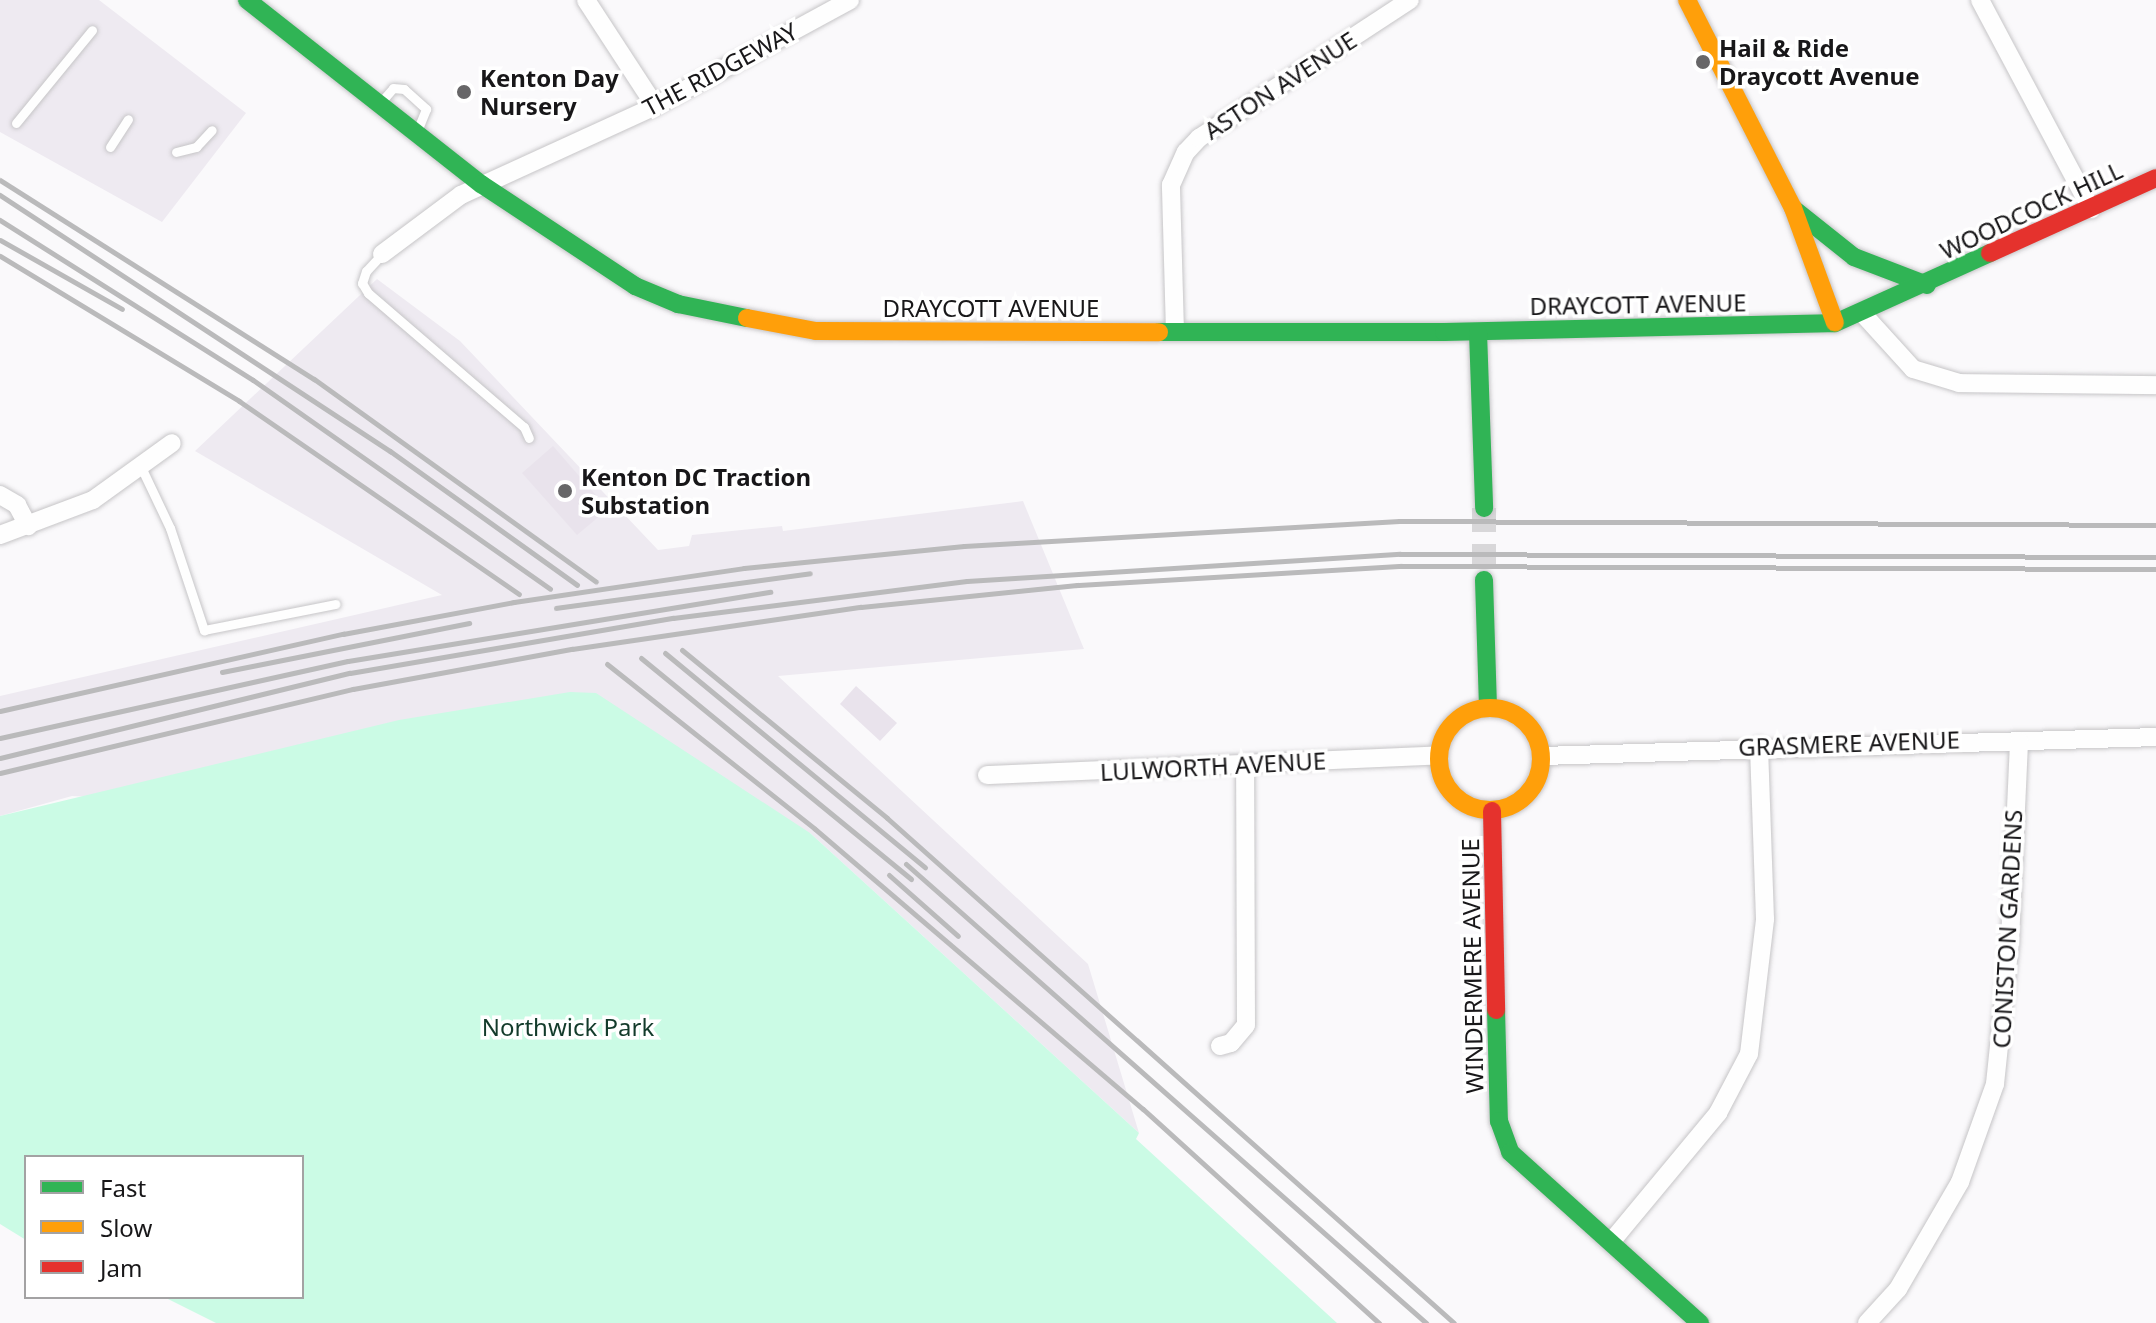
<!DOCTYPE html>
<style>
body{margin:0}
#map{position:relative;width:2156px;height:1323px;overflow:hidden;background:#faf9fb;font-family:"Noto Sans",sans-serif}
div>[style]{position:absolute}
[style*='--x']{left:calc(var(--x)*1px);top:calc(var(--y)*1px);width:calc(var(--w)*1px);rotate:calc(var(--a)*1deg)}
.built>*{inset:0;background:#eeeaf1}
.green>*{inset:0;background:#cbfbe5}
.building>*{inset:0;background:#e9e3ec}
.secondary-tunnel>*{height:24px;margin-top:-12px;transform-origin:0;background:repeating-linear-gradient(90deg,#d8d7d9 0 24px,transparent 0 36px)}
.roads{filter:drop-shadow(0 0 2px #c6c5c7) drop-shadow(0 0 2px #c6c5c7)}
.lane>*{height:9px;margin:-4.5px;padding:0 4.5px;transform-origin:4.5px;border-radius:4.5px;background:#fefefe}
.street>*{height:18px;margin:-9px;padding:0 9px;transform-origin:9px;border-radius:9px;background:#fefefe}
.fast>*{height:18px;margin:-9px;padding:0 9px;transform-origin:9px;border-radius:9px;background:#30b455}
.slow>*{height:18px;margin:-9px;padding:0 9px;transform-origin:9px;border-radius:9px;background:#ff9f0a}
.slow>.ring{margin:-9px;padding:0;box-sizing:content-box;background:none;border:18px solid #ff9f0a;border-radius:50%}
.jam>*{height:18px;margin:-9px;padding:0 9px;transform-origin:9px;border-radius:9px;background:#e5322d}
.rail>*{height:5px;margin:-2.5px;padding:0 2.5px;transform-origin:2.5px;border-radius:2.5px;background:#bababb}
.dots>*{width:22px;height:22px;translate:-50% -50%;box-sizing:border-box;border:4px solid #fff;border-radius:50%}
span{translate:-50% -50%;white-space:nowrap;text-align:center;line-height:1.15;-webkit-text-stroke:7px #fff;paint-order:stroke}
.poi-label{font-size:24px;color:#181719;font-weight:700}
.left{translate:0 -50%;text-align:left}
.street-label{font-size:24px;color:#181719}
.park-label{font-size:24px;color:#133b2b}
.legend{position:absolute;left:24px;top:1155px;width:280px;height:144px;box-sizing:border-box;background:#fff;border:2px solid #a3a2a3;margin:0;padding:10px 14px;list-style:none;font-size:24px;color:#181719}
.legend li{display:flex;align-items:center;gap:16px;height:40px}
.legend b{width:40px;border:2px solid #a3a2a3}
</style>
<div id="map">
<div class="built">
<div style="clip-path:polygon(0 0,99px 0,246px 113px,162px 222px,0 132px)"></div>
<div style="clip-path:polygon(377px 279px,460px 341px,658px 550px,689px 546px,692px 535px,782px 526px,783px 531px,1023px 501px,1084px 649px,778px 676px,1088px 964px,1139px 1133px,810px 833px,72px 796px,0 816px,0 696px,442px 595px,195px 451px)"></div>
</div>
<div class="green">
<div style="clip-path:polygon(570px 692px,596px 693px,810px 833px,1139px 1133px,1136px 1139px,1337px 1323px,216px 1323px,164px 1297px,109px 1297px,302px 1297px,302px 1157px,26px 1157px,26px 1240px,0 1224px,0 816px,399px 720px)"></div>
</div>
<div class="building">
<div style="clip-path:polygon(553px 446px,608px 509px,577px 535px,522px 473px)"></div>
<div style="clip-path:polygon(856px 686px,897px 723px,880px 741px,840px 704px)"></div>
</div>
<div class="secondary-tunnel">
<div style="--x:1484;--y:508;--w:72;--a:90"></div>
</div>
<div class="roads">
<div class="lane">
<div style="--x:381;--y:102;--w:18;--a:-49"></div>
<div style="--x:393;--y:88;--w:11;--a:5"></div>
<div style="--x:404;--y:89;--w:30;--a:42"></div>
<div style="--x:426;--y:109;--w:24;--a:112"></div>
<div style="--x:16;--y:123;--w:120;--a:-50.7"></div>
<div style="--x:110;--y:147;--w:33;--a:-57"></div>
<div style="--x:176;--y:152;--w:21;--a:-14"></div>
<div style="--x:196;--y:147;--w:23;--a:-47"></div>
<div style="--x:382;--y:254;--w:23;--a:133"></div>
<div style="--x:366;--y:271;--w:13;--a:108"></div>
<div style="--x:362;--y:283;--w:12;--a:59"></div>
<div style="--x:368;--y:293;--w:206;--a:40.7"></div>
<div style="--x:524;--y:427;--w:12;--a:66"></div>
<div style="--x:141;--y:467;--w:68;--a:64.6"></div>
<div style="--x:170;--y:528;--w:108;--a:71.6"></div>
<div style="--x:204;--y:630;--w:134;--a:-11.2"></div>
</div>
<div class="street">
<div style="--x:586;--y:0;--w:126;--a:56.9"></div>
<div style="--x:1980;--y:0;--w:237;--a:62"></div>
<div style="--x:382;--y:254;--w:99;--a:-36.8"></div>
<div style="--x:461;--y:195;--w:213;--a:-24.6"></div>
<div style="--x:655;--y:106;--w:222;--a:-28.5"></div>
<div style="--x:1864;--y:315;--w:73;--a:47.8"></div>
<div style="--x:1913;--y:369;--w:48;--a:16.9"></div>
<div style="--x:1959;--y:383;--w:197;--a:0.6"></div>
<div style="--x:1175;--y:332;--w:147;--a:-91.6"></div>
<div style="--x:1171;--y:185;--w:36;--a:-66"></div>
<div style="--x:1186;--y:152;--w:19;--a:-47"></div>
<div style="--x:1199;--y:138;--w:252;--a:-33.2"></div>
<div style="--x:0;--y:495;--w:20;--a:30"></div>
<div style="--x:17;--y:505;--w:24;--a:62"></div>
<div style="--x:0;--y:535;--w:99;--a:-20.6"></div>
<div style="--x:93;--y:500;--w:97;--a:-35.8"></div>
<div style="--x:1542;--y:756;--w:614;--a:-1.77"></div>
<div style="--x:987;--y:775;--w:452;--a:-2.5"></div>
<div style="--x:1220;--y:1046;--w:11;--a:-15"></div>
<div style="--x:1231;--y:1043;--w:23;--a:-50"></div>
<div style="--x:1246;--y:1025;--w:259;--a:-90.2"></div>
<div style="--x:1611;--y:1242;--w:168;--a:-50.3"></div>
<div style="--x:1718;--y:1113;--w:67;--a:-62.3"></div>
<div style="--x:1749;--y:1054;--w:136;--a:-83.2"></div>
<div style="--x:1765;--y:919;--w:173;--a:-92"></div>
<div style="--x:1867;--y:1323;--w:46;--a:-47.6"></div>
<div style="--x:1898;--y:1289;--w:124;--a:-59.9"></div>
<div style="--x:1960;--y:1182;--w:104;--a:-70.3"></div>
<div style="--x:1995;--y:1084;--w:144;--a:-84"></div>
<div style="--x:2010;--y:941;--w:200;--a:-87.4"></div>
</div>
<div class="fast">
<div style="--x:247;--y:0;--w:298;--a:38.2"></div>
<div style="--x:481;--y:184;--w:185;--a:33.5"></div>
<div style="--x:635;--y:286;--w:47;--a:22.7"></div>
<div style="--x:678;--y:304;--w:70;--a:11.5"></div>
<div style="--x:1795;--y:210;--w:75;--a:38.5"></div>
<div style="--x:1854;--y:257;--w:78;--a:21"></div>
<div style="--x:1159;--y:332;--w:285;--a:0"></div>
<div style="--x:1444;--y:332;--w:391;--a:-1.3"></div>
<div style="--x:1835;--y:323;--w:170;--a:-24.3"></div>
<div style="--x:1478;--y:332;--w:176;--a:88"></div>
<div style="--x:1484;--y:580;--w:128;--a:88.2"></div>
<div style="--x:1496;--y:1010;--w:111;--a:88.5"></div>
<div style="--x:1499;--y:1121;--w:33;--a:70"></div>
<div style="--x:1510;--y:1152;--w:256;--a:42"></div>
</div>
<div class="slow">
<div style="--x:1687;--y:0;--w:233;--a:63"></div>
<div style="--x:1793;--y:208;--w:122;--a:69.9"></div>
<div style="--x:747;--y:318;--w:70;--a:10.7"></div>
<div style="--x:816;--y:331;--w:343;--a:0.2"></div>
<div class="ring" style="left:1439px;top:708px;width:84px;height:84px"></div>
</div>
<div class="jam">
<div style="--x:1990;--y:253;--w:182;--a:-24.3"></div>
<div style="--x:1492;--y:811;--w:199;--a:88.8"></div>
</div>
</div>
<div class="rail">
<div style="--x:0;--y:180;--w:372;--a:32.4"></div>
<div style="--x:314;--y:379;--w:347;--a:35.7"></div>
<div style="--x:0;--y:195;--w:467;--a:33.3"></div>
<div style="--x:390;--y:451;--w:230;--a:35.6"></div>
<div style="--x:0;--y:220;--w:299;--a:32.3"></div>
<div style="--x:253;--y:380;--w:363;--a:35.1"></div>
<div style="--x:0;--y:240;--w:140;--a:29.5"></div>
<div style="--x:0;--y:256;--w:280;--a:31.2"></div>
<div style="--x:239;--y:401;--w:340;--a:34.6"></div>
<div style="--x:556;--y:608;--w:256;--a:-7.8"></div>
<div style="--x:682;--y:650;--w:265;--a:39.3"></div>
<div style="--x:887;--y:818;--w:759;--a:41.69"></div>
<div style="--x:665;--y:653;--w:337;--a:39.5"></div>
<div style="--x:641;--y:658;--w:349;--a:39.3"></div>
<div style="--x:607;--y:664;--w:265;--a:38.4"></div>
<div style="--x:815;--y:829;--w:431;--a:40.5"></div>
<div style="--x:1143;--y:1109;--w:319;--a:42.2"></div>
<div style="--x:222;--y:672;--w:252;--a:-11.2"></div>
<div style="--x:0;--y:711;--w:352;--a:-12.7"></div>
<div style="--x:343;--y:634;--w:174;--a:-10.6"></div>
<div style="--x:514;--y:602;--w:232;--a:-8.4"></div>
<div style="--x:744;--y:568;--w:221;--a:-5.7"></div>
<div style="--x:964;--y:546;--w:436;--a:-3.3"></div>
<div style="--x:1399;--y:521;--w:757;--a:0.3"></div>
<div style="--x:0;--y:738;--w:356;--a:-12.5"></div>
<div style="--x:348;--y:661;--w:428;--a:-9.3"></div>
<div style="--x:0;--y:758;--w:360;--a:-13.7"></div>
<div style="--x:350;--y:673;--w:328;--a:-9.7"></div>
<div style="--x:673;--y:618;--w:296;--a:-7.2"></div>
<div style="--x:967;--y:581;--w:434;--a:-3.6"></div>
<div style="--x:1400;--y:554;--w:756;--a:0.23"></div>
<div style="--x:0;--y:773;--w:363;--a:-13.4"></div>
<div style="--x:353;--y:689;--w:223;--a:-10.4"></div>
<div style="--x:572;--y:649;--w:292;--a:-8.3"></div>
<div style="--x:861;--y:607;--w:217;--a:-5.8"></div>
<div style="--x:1077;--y:585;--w:324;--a:-3.4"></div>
<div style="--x:1400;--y:566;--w:756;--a:0.23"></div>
<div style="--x:906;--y:864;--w:694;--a:41.43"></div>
<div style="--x:889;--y:875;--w:92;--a:41.5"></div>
</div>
<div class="dots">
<div style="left:1703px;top:62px;background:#676668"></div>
<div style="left:464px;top:92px;background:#676668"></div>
<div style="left:565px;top:491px;background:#676668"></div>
</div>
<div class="poi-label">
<span class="left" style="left:1719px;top:62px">Hail &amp; Ride<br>Draycott Avenue</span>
<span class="left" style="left:480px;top:92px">Kenton Day<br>Nursery</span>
<span class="left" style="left:581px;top:491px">Kenton DC Traction<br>Substation</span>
</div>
<div class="street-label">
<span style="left:720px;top:69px;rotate:-28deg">THE RIDGEWAY</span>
<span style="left:1280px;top:85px;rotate:-33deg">ASTON AVENUE</span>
<span style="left:2031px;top:210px;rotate:-25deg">WOODCOCK HILL</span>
<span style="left:1638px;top:304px;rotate:-1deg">DRAYCOTT AVENUE</span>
<span style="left:991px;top:308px">DRAYCOTT AVENUE</span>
<span style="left:1849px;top:743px;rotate:-2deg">GRASMERE AVENUE</span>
<span style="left:1213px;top:766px;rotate:-3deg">LULWORTH AVENUE</span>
<span style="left:2007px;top:929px;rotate:-87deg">CONISTON GARDENS</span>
<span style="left:1472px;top:966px;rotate:-91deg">WINDERMERE AVENUE</span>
</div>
<div class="park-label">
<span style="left:568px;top:1027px">Northwick Park</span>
</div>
<ul class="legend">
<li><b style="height:10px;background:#30b455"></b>Fast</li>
<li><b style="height:10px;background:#ff9f0a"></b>Slow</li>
<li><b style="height:10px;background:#e5322d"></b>Jam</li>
</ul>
</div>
